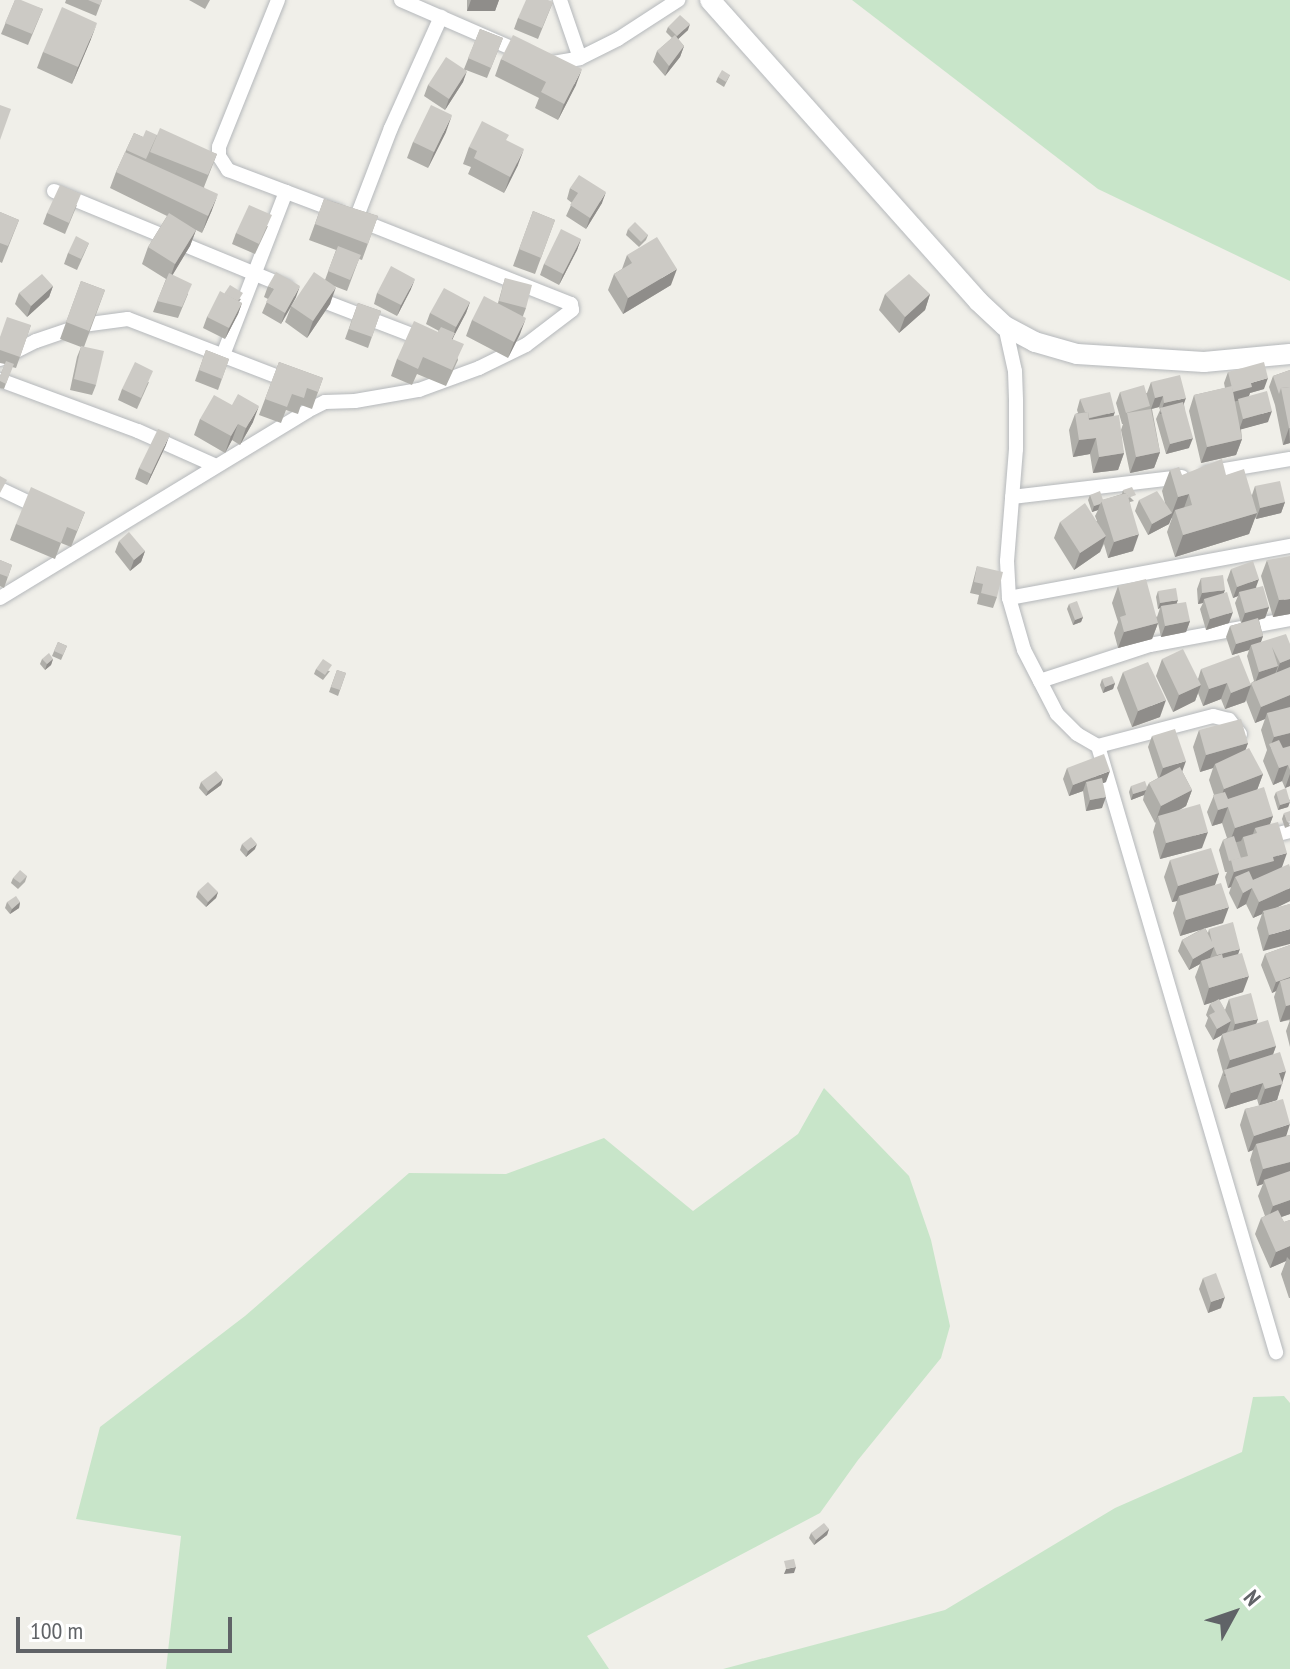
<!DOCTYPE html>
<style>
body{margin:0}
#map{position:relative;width:1290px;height:1669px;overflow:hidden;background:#f0efe9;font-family:"PT Sans Narrow",sans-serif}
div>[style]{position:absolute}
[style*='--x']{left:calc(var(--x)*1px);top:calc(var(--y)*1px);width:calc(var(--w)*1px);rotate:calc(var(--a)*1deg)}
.green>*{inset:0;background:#c8e5c9}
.roads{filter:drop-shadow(0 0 2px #b5b8bb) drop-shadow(0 0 2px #b5b8bb)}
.minor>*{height:14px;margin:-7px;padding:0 7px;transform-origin:7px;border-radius:7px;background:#fff}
.secondary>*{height:20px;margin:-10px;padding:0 10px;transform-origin:10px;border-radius:10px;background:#fff}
.wall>*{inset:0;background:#afaea9}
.shaded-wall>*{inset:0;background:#8f8d8a}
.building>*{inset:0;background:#cccac5}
span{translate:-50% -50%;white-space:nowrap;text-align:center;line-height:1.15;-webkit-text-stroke:7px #fff;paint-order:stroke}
.north{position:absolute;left:1194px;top:1573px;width:80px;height:80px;-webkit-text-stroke:6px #fff;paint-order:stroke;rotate:50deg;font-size:22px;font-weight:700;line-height:32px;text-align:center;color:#606367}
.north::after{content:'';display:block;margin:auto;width:28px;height:36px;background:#606367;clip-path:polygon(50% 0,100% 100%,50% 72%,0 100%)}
.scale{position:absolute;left:16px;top:1617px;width:216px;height:36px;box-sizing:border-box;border:4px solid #606367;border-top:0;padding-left:10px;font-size:24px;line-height:28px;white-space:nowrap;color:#606367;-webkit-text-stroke:6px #fff;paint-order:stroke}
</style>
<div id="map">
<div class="green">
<div style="clip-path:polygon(852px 0,1290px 0,1290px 281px,1098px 189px)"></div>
<div style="clip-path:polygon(824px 1088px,909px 1176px,931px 1240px,950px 1326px,941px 1358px,858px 1460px,820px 1513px,587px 1636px,609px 1669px,166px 1669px,181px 1536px,76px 1519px,100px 1427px,245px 1316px,409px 1173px,506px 1174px,604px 1138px,693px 1211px,798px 1134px)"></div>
<div style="clip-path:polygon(1284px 1396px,1290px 1403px,1290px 1669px,723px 1669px,945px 1610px,1115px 1508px,1242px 1452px,1253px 1397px)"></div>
</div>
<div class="roads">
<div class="minor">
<div style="--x:278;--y:0;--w:158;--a:111.9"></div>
<div style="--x:219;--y:147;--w:9;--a:90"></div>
<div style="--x:219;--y:156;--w:17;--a:57"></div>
<div style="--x:228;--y:170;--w:119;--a:20.7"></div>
<div style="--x:401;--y:0;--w:135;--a:23.5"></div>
<div style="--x:560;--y:0;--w:61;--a:71"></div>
<div style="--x:553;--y:63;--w:27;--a:-10"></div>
<div style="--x:580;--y:58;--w:42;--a:-26.6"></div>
<div style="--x:618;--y:39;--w:72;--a:-33"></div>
<div style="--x:54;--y:191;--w:252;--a:22.4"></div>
<div style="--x:356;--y:219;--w:97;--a:-69"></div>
<div style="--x:391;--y:128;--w:122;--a:-65.8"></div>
<div style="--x:313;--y:297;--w:120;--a:21"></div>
<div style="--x:1005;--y:326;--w:46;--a:77.5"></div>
<div style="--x:1015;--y:371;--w:29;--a:88"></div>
<div style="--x:1016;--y:400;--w:49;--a:90"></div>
<div style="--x:1016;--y:449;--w:112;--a:94.6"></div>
<div style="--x:1007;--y:561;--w:37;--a:87"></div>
<div style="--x:1009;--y:598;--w:54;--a:73.9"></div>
<div style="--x:1024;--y:650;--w:72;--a:62.7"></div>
<div style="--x:1057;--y:714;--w:28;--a:45"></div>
<div style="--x:1077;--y:734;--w:24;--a:30"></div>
<div style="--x:223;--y:355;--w:175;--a:-68.9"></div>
<div style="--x:0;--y:359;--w:40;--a:-26.6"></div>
<div style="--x:36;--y:341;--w:50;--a:-18.8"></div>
<div style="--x:83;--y:325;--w:45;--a:-7.6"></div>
<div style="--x:128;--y:319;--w:175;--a:21.1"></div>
<div style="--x:0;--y:380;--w:147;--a:20.3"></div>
<div style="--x:138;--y:431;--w:83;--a:24.1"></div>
<div style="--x:1207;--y:473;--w:84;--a:-9.6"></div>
<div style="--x:0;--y:489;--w:44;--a:25.4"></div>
<div style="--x:1012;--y:497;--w:171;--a:-6.7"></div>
<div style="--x:0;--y:598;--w:359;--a:-31.3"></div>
<div style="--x:307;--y:411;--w:20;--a:-27"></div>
<div style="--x:325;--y:402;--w:30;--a:-2"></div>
<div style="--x:355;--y:401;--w:65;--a:-9.8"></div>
<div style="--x:419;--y:390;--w:64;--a:-20.1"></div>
<div style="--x:479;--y:368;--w:52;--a:-26.1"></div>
<div style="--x:526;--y:345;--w:58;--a:-37.3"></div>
<div style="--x:572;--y:310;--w:6;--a:-99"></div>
<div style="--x:571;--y:304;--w:228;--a:-158.4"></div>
<div style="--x:1009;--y:598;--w:286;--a:-10.5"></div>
<div style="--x:1040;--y:681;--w:116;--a:-18.1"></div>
<div style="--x:1150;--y:645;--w:142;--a:-10.5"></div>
<div style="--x:1240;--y:734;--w:18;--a:-128"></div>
<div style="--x:1229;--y:720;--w:16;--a:-166"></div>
<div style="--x:1213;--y:716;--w:119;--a:165.4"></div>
<div style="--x:1098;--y:746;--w:632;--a:73.63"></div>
<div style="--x:1270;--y:836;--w:21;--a:-14"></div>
</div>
<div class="secondary">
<div style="--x:710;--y:0;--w:403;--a:48.3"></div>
<div style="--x:978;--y:301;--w:37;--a:43"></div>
<div style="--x:1005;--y:326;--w:34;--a:28"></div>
<div style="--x:1035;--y:342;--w:44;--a:15.9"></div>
<div style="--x:1077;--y:354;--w:127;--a:3.6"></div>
<div style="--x:1204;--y:362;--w:86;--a:-5.3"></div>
</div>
</div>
<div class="wall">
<div style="clip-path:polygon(15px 0,43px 9px,28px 45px,1px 34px)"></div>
<div style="clip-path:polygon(66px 0,102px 0,96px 16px,65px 3px)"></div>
<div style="clip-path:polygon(189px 0,210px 0,205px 9px)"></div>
<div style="clip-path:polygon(467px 0,499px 0,495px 11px,467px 11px)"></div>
<div style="clip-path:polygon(553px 2px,538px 39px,514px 29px,518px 18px)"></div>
<div style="clip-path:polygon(668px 27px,688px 30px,678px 39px,684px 46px,680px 57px,665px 76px,653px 62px,657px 51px,672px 38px,666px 32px)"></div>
<div style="clip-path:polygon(480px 29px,503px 38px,487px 78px,466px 70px,463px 82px,445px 110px,424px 96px,428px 85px,464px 69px)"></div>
<div style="clip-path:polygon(91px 39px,72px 84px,37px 68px,43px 52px)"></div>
<div style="clip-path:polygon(501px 59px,576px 85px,558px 120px,535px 108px,539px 98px,495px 76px)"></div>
<div style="clip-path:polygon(730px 75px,724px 87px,716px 82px,718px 77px)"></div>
<div style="clip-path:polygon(446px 132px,428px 168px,407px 158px,413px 142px)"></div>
<div style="clip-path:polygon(134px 133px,143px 137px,157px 135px,217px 154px,204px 187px,212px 210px,202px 233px,196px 230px,190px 246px,172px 275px,188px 294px,178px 318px,153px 312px,166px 279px,142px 264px,148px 247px,167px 216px,110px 188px,116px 172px)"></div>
<div style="clip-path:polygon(507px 141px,518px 165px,504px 193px,468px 174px,471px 167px,463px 164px,469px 147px)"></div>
<div style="clip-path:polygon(570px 188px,602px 203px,586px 229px,566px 216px,572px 203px,567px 199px)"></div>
<div style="clip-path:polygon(324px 199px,378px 216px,362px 260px,359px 259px,347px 291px,334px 286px,330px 304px,307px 338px,285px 322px,291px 307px,281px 324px,262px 313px,268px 299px,264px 297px,268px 286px,296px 297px,292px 305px,325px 280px,336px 250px,309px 240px)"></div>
<div style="clip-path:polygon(77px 205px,65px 234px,43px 224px,47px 213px)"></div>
<div style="clip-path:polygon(533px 211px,555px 220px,535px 274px,513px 266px)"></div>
<div style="clip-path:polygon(0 212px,19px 220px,2px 263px,0 262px)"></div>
<div style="clip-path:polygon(268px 226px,255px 254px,232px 244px,236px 233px)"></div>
<div style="clip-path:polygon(628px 229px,648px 235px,646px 240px,639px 247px,626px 235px)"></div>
<div style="clip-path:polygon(581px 239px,577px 250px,559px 285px,540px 275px,544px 264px)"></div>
<div style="clip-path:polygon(89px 243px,77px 270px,64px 264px,68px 253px)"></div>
<div style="clip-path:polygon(627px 255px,671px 285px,623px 314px,608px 290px,614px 274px,622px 269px)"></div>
<div style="clip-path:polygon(505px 278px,526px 308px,523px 316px,520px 334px,508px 358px,466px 336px,472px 320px,498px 303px)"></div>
<div style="clip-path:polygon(81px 281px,105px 290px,84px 347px,96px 385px,92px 395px,70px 390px,77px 357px,81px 347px,60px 339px)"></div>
<div style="clip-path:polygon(53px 286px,49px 297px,27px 317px,15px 304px,19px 293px)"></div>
<div style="clip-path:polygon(411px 289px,397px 316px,374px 304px,377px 293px)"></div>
<div style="clip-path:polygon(224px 294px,241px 299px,239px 302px,242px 303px,238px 314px,225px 339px,203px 328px,207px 317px)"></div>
<div style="clip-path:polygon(885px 294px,930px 294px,925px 310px,899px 333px,879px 310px)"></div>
<div style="clip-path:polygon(470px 302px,466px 313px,452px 339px,458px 360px,446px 386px,417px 374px,412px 385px,391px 376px,397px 359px,438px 332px,439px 331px,426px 324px,430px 313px)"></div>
<div style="clip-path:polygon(358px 303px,381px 311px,368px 348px,345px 339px)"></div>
<div style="clip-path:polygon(31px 325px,16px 368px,12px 367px,4px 389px,0 388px,0 376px,5px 364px,0 363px,0 337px)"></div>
<div style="clip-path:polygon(206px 350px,229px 359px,218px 390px,195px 381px)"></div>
<div style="clip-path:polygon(279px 362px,323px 378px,312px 409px,301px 405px,298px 414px,286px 410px,281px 423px,259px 415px)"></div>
<div style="clip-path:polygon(1290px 370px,1290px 443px,1283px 445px,1275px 405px,1269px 387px,1273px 376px)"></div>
<div style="clip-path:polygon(1228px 372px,1264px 389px,1250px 393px,1249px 396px,1268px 422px,1241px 429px,1242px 439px,1236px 455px,1201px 463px,1189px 411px,1194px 395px,1225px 388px,1224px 383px)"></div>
<div style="clip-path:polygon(149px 382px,137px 409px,118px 400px,122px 389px)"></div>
<div style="clip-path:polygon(1151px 382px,1184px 404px,1189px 448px,1166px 454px,1156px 419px,1160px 410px,1159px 407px,1152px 409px,1160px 452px,1154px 468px,1130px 473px,1121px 430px,1123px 424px,1122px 424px,1116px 403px,1120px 392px,1147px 393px)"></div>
<div style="clip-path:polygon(1080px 399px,1113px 416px,1124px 453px,1118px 470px,1093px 473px,1090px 454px,1073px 457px,1069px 430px,1075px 414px,1078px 413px,1077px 410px)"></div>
<div style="clip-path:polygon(200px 419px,253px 422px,240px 445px,232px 440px,225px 453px,194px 435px)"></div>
<div style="clip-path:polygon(166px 445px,147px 485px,135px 479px,139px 468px)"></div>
<div style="clip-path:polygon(1170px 470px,1182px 475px,1226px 475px,1252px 495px,1255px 486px,1285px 502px,1281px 513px,1256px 519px,1255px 517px,1249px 534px,1175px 557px,1167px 532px,1172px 518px,1170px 519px,1169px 524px,1148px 535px,1135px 511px,1139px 500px,1165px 503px,1162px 491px)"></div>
<div style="clip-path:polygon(1123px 490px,1134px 501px,1130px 502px,1133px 551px,1108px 558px,1104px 544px,1100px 552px,1074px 570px,1054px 538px,1060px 522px,1097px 521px,1095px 516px,1098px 510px,1092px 512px,1088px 500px,1090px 495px,1103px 500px,1122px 494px)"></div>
<div style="clip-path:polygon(85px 512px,71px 547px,61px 543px,55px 559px,10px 540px,16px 524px)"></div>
<div style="clip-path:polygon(119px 541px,145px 551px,141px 562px,130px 571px,115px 552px)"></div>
<div style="clip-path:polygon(0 560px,12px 565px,4px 588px,0 586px)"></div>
<div style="clip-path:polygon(1267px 560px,1290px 614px,1273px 617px,1261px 576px)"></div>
<div style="clip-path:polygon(977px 566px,997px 597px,993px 608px,977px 604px,979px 595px,970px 593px)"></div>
<div style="clip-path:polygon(1231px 569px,1256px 587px,1269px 607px,1265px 618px,1259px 620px,1263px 636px,1261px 642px,1290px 644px,1290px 786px,1285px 788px,1282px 781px,1273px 785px,1263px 761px,1267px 750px,1261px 730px,1265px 719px,1255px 723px,1246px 700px,1245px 702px,1225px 709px,1221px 699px,1203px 706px,1198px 693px,1195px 701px,1173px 712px,1156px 676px,1162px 659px,1198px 679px,1201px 669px,1250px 684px,1254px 681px,1247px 656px,1249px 650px,1232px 655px,1226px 637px,1230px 626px,1241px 623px,1235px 603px,1238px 596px,1233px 598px,1227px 580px)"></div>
<div style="clip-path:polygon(1201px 578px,1224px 593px,1229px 623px,1206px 630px,1200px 609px,1203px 603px,1198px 604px,1197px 589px)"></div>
<div style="clip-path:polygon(1118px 586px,1157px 617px,1160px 608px,1158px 609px,1156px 597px,1158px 591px,1177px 603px,1190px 621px,1186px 632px,1161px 637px,1158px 623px,1152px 639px,1118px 648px,1114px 633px,1118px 622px,1112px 603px)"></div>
<div style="clip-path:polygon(1069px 604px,1083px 617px,1081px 622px,1073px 625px,1067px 609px)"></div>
<div style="clip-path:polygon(58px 642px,67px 646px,61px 660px,52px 656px)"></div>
<div style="clip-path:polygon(42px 659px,53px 659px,51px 665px,45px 670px,40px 664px)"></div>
<div style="clip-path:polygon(316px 669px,330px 671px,323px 680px,314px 674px)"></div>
<div style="clip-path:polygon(337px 670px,346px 673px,338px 696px,329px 692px)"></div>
<div style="clip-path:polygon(1123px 672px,1160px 717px,1132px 727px,1117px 688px)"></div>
<div style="clip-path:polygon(1102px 679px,1115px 683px,1113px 689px,1103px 693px,1100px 685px)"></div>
<div style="clip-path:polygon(1199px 730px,1248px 743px,1245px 750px,1263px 774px,1257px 790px,1273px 816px,1270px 824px,1290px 901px,1276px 908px,1290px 904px,1263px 951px,1257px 928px,1262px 914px,1253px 918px,1246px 904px,1237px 909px,1229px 893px,1231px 887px,1228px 888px,1225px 877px,1227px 872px,1225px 872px,1219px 850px,1223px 840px,1227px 838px,1222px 823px,1212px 826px,1207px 812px,1214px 795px,1209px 780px,1213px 768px,1200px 772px,1193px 747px)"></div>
<div style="clip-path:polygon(1152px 736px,1182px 771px,1192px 790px,1186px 806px,1180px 810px,1202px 848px,1160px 859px,1153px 832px,1156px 822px,1155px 823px,1143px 800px,1144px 795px,1131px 800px,1129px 792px,1131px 786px,1147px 787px,1149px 783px,1158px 778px,1148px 747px)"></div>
<div style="clip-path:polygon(1067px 768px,1106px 782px,1103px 783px,1102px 808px,1086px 811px,1083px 791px,1069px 796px,1063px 779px)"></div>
<div style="clip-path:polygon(223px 779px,221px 785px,206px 796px,199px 788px,201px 782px)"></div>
<div style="clip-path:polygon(1276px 792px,1290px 800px,1288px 807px,1278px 810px,1274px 797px)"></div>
<div style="clip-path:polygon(1284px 813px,1290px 826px,1285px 828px,1282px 819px)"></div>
<div style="clip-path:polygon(242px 844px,255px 849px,246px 857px,240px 850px)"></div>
<div style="clip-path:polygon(1170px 860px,1219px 873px,1215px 885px,1223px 923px,1205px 928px,1208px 933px,1209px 929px,1238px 954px,1243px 992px,1219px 1000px,1226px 1012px,1225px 1010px,1229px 999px,1256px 1024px,1276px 1046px,1273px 1054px,1282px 1081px,1277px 1100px,1262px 1105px,1286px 1136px,1290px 1135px,1290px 1214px,1281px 1217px,1284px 1222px,1290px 1220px,1290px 1298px,1289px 1298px,1281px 1274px,1286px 1261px,1270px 1268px,1255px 1234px,1261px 1218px,1265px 1216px,1258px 1196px,1263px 1184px,1257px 1186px,1250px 1160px,1253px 1150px,1248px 1152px,1240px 1125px,1245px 1109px,1259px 1106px,1257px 1099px,1225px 1109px,1218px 1086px,1223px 1072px,1217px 1050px,1222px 1035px,1213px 1040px,1205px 1026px,1208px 1018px,1206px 1015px,1210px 1004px,1217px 1001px,1204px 1005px,1195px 977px,1200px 964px,1189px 970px,1178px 951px,1182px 940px,1202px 929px,1180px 936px,1173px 913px,1177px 901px,1172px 902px,1164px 877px)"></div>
<div style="clip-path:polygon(27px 876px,25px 882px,18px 889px,11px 883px,13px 878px)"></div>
<div style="clip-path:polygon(198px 891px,218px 892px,216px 898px,206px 907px,196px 897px)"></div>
<div style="clip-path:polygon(7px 902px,20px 902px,19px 908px,10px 914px,5px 908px)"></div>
<div style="clip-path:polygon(1290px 945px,1290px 1047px,1286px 1031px,1290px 1020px,1280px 1022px,1274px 997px,1276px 991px,1272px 993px,1261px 965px,1265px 954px)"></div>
<div style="clip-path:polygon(1203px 1278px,1221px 1308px,1208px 1313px,1199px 1289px)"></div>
<div style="clip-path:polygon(829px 1529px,827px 1535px,814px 1545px,809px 1538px,811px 1533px)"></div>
</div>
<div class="shaded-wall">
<div style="clip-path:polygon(471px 0,499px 0,495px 11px,467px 11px)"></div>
<div style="clip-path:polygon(97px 23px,91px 39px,72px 84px,78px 67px)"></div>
<div style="clip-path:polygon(690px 24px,688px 30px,675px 42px,677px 36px)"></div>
<div style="clip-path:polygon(684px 46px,680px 57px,665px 76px,669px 66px)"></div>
<div style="clip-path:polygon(582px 69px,576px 85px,558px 120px,564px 104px)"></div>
<div style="clip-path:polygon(467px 71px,463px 82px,445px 110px,449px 99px)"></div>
<div style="clip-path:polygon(452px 115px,446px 132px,428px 168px,434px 152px)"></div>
<div style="clip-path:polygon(524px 149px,518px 165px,504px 193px,510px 177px)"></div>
<div style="clip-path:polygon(606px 192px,602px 203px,586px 229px,590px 218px)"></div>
<div style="clip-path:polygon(218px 194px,212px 210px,202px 233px,208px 216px)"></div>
<div style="clip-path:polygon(196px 230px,190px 246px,169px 281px,175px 264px)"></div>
<div style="clip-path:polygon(581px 239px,577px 250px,559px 285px,563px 274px)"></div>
<div style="clip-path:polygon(677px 269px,671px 285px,623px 314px,628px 298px)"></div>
<div style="clip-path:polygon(415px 279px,411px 289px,397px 316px,401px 305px)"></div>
<div style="clip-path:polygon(53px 286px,49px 297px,27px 317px,31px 306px)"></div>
<div style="clip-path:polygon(300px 286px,296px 297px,281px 324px,285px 313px)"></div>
<div style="clip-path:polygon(336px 287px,330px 304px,307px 338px,313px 321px)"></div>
<div style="clip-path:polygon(930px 294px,925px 310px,899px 333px,905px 317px)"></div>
<div style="clip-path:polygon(470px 302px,466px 313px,454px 336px,446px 355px,456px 327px)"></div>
<div style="clip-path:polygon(242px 303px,238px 314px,225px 339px,229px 328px)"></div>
<div style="clip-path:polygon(526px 318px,520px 334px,508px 358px,514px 342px)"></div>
<div style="clip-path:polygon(1268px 378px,1264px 389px,1250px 393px,1248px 398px,1229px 403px,1233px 392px,1251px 383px)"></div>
<div style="clip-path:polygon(1163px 396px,1159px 407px,1151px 409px,1155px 398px)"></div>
<div style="clip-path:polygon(1186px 398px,1182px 409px,1160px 414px,1164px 403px)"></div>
<div style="clip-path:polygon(259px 406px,253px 422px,240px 445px,246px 428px)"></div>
<div style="clip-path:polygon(1272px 411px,1268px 422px,1239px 430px,1243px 419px)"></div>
<div style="clip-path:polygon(1115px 412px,1111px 423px,1087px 419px)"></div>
<div style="clip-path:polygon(238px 424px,232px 440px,225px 453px,231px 436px)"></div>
<div style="clip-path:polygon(1289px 428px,1290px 443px,1283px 445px)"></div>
<div style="clip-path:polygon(170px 434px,166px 445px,147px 485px,151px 474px)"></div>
<div style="clip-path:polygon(1096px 438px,1090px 454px,1073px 457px,1079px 440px)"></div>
<div style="clip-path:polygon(1193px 438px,1189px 448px,1166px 454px,1170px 444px)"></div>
<div style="clip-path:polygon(1242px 439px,1236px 455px,1201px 463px,1207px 447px)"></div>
<div style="clip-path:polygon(1160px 452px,1154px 468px,1130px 473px,1136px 457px)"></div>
<div style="clip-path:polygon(1124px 453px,1118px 470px,1093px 473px,1099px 457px)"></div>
<div style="clip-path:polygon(1189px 494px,1181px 516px,1175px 510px,1169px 524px,1148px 535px,1152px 524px,1172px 513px,1178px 497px)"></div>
<div style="clip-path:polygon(1285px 502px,1281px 513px,1256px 519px,1260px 508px)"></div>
<div style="clip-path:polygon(1100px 504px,1098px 510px,1092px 512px,1094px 506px)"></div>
<div style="clip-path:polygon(1257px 513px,1249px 534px,1175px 557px,1183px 535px)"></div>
<div style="clip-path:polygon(1139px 534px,1133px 551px,1108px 558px,1114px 542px)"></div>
<div style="clip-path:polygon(1106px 536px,1100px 552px,1074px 570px,1080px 553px)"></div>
<div style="clip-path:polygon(145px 551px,141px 562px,130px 571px,134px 560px)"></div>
<div style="clip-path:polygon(1259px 579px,1255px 590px,1239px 592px,1238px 596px,1233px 598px,1237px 587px)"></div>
<div style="clip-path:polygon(1225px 590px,1221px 601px,1204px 599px,1203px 603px,1198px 604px,1202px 593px)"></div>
<div style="clip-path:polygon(1290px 599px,1290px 614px,1273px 617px,1279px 600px)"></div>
<div style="clip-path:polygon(1178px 600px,1176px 605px,1161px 606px,1160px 608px,1158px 609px,1160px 603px)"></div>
<div style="clip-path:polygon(1269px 607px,1265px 618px,1241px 624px,1245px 613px)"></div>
<div style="clip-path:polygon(1233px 612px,1229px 623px,1206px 630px,1210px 619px)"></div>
<div style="clip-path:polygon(1083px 617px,1081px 622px,1073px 625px,1075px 620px)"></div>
<div style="clip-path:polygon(1190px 621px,1186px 632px,1161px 637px,1165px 626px)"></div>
<div style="clip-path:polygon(1158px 623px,1152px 639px,1118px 648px,1124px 632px)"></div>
<div style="clip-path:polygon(1263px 636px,1259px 647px,1251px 645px,1249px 650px,1232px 655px,1236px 644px)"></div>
<div style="clip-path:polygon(53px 659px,51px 665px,45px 670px,47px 664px)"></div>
<div style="clip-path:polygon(1290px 659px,1290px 669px,1276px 674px,1280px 663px)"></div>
<div style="clip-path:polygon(1278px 666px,1274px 677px,1255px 683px,1259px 672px)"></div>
<div style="clip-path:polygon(1115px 683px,1113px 689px,1103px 693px,1105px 687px)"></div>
<div style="clip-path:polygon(1227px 683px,1221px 699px,1203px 706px,1209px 689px)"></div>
<div style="clip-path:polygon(1201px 685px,1195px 701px,1173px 712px,1179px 695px)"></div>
<div style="clip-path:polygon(1251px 685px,1245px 702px,1225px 709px,1231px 693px)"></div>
<div style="clip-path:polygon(1290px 695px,1290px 709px,1267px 713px,1265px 719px,1255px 723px,1261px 707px)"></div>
<div style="clip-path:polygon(1166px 700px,1160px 717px,1132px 727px,1138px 711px)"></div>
<div style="clip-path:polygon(1290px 733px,1290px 747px,1273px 752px,1270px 747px,1274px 737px)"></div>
<div style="clip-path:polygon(1248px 743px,1242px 760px,1215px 764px,1213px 768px,1200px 772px,1206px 755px)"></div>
<div style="clip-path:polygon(1186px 761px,1182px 772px,1159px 779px,1163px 768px)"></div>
<div style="clip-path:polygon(1288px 765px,1282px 781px,1273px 785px,1279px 768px)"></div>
<div style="clip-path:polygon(1110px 771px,1106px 782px,1088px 789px,1086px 782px,1083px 791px,1069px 796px,1073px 785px)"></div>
<div style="clip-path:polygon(1263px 774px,1257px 790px,1218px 805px,1224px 789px)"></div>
<div style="clip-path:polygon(1290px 774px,1290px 786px,1285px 788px)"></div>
<div style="clip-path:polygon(223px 779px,221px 785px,206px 796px,208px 791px)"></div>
<div style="clip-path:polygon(1146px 790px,1144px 795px,1131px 800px,1133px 794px)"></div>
<div style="clip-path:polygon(1192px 790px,1186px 806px,1160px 820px,1158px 816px,1155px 823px,1161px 806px)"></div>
<div style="clip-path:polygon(1106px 797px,1102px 808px,1086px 811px,1090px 800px)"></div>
<div style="clip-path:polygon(1290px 802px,1288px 807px,1278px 810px,1280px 805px)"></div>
<div style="clip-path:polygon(1228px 807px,1222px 823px,1212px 826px,1218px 810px)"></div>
<div style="clip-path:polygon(1273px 816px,1267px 832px,1255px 828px,1252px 837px,1243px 837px,1241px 841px,1229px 844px,1235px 828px)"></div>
<div style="clip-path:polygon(1208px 832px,1202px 848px,1160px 859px,1166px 843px)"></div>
<div style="clip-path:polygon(257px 844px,255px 849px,246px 857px,248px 851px)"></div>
<div style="clip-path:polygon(1287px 853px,1281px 870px,1239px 885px,1235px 877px,1231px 887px,1228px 888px,1234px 872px,1273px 857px)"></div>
<div style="clip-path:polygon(1219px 873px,1213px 890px,1179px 896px,1177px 901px,1172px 902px,1178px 886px)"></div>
<div style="clip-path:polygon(1252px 888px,1246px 904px,1237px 909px,1243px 893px)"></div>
<div style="clip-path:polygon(1290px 888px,1290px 901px,1263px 914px,1263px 911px,1262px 914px,1253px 918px,1259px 902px)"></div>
<div style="clip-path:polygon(218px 892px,216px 898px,206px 907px,208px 902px)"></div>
<div style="clip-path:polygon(20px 902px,19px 908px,10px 914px,12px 909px)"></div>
<div style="clip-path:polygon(1229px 907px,1223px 923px,1180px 936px,1186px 920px)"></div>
<div style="clip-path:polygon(1290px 929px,1290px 944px,1263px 951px,1269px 935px)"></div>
<div style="clip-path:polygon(1214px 947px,1210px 958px,1201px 961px,1200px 964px,1189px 970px,1193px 959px)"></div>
<div style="clip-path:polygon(1240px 949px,1236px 960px,1213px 966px,1217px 955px)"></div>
<div style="clip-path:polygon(1249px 976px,1243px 992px,1204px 1005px,1209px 988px)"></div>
<div style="clip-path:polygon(1290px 977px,1290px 986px,1280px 981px,1276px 991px,1272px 993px,1276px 982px)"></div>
<div style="clip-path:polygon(1290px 1005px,1290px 1019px,1280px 1022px,1286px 1006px)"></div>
<div style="clip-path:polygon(1258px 1019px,1254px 1030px,1232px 1035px,1235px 1024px)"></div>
<div style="clip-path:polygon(1231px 1021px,1227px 1032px,1213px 1040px,1217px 1029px)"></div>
<div style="clip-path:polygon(1276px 1046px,1270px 1063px,1224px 1076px,1230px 1060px)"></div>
<div style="clip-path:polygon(1286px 1071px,1277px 1100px,1259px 1106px,1265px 1089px,1279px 1073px)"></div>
<div style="clip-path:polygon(1263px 1083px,1257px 1099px,1225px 1109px,1231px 1093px)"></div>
<div style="clip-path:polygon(1290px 1124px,1285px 1140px,1256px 1144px,1253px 1150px,1248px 1152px,1254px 1136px)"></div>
<div style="clip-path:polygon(1290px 1162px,1290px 1177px,1264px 1180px,1263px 1184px,1257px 1186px,1263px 1169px)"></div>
<div style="clip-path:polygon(1290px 1200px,1290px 1214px,1267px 1222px,1273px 1206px)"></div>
<div style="clip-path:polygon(1290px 1246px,1290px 1260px,1287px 1257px,1286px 1261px,1270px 1268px,1276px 1252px)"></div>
<div style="clip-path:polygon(1225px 1297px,1221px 1308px,1208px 1313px,1211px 1302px)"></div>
<div style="clip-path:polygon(829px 1529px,827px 1535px,814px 1545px,816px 1540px)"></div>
<div style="clip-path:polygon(796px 1567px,794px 1573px,784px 1574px,786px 1569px)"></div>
</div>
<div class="building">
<div style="clip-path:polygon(15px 0,21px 0,43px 9px,32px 34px,5px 23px)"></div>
<div style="clip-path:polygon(88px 0,102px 0,100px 5px)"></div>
<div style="clip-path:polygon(526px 0,548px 0,553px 2px,542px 28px,518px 18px)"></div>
<div style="clip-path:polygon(62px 7px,97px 23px,78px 67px,43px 52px)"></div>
<div style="clip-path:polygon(680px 15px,690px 24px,677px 36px,668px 27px)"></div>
<div style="clip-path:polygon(480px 29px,503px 38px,491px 68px,468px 58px)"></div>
<div style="clip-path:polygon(513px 35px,582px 69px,564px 104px,541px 92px,546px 82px,501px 59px)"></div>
<div style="clip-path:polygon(675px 35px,684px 46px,669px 66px,657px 51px)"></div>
<div style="clip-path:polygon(446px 57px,467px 71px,449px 99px,428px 85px)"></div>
<div style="clip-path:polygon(722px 70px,730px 75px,726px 82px,718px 77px)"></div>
<div style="clip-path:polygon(0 105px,11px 109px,0 140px)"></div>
<div style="clip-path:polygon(431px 105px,452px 115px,434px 152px,413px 142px)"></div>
<div style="clip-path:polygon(482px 121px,509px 135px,506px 140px,524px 149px,510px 177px,474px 158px,477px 151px,469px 147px)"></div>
<div style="clip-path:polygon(160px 128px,217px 154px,208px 175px,150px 152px)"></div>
<div style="clip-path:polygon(146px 130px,157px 135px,146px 159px,126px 150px,134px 133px,143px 137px)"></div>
<div style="clip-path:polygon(125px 152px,218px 194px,208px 216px,116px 172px)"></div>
<div style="clip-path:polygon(579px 175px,606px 192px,590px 218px,570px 205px,578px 193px,570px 188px)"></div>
<div style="clip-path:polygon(60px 185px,81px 194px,69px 223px,47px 213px)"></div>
<div style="clip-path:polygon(324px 199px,378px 216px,368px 244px,315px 224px)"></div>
<div style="clip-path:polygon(249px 205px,272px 215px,259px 244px,236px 233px)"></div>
<div style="clip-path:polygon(533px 211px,555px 220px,541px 258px,519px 249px)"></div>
<div style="clip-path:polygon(0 212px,19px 220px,8px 246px,0 243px)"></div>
<div style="clip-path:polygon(169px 213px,196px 230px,175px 264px,148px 247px)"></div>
<div style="clip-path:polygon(635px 222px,648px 235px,641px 242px,628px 229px)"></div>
<div style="clip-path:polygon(561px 229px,581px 239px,563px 274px,544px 264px)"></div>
<div style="clip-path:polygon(76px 236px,89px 243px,81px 259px,68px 253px)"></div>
<div style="clip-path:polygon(657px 237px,677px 269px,628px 298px,614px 274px,632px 263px,627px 255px)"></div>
<div style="clip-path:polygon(338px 246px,361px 255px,350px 280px,328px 271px)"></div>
<div style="clip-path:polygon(391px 266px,415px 279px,401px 305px,377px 293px)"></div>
<div style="clip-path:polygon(276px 272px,300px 286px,285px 313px,266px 302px,274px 289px,268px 286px)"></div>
<div style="clip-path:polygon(314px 272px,336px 287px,313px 321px,291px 306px)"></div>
<div style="clip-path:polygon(169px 273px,192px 284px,182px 307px,157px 301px)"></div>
<div style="clip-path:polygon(42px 274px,53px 286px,31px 306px,19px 293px)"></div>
<div style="clip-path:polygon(909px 274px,930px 294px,905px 317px,885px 294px)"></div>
<div style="clip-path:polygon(505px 278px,532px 285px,526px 308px,499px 301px)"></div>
<div style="clip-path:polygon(81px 281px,105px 290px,89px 331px,66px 322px)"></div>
<div style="clip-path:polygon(230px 285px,243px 293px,238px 301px,224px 294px)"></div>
<div style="clip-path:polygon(444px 288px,470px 302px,456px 327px,430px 313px)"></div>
<div style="clip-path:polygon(220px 291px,242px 303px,229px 328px,207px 317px)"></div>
<div style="clip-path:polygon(484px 296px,526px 318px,514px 342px,472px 320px)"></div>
<div style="clip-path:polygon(358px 303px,381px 311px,372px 337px,349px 329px)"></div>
<div style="clip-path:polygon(7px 317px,31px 325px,20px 357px,0 350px,0 337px)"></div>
<div style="clip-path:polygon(414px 321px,438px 332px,441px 327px,455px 333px,452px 339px,464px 344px,452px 370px,423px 357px,418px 369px,397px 359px)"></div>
<div style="clip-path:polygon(81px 346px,104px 351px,96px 385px,74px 379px)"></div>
<div style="clip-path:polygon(206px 350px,229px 359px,222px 379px,199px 370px)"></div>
<div style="clip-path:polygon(6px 361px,14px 364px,6px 384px,0 381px,0 376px)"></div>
<div style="clip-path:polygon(135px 362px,153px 371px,141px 398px,122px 389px)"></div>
<div style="clip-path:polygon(279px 362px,323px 378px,318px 392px,307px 388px,304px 398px,292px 394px,287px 407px,265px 399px)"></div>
<div style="clip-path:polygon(1264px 362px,1268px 378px,1251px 383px,1252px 387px,1233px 392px,1228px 372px)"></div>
<div style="clip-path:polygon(1290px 370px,1290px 387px,1281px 388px,1279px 394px,1273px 376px)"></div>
<div style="clip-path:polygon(1180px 375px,1186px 398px,1164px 403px,1163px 396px,1155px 398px,1151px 382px)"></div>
<div style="clip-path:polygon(1144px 385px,1150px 406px,1126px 413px,1120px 392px)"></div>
<div style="clip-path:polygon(1232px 386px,1242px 439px,1207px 447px,1194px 395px)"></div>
<div style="clip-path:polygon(1290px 387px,1290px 428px,1289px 428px,1281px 388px)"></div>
<div style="clip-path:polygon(1267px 391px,1272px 411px,1243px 419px,1238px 399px)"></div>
<div style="clip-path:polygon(1110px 392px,1115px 412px,1089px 418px,1088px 412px,1085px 412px,1080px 399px)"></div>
<div style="clip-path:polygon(238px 394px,259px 406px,246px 428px,238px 424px,231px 436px,200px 419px,214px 395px,232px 405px)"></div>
<div style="clip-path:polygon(1183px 402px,1193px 438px,1170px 444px,1160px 408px)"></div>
<div style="clip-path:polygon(1151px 409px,1160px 452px,1136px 457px,1127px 413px)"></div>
<div style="clip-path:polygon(1088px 412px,1089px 420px,1119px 415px,1124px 453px,1099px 457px,1096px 438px,1079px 440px,1075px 414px)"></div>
<div style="clip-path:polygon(158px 429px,170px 434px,151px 474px,139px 468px)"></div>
<div style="clip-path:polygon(1222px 459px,1226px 475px,1244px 469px,1257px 513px,1183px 535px,1175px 510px,1192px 505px,1189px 494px,1178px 497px,1170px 470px,1179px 467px,1182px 475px)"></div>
<div style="clip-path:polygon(0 476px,7px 480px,0 493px)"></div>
<div style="clip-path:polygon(1280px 481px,1285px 502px,1260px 508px,1255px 486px)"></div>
<div style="clip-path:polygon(31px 487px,85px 512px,77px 531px,67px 527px,61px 543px,16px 524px)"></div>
<div style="clip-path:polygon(1132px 487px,1136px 495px,1128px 498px,1127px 493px,1124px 493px,1123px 490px)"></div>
<div style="clip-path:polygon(1100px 491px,1103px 500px,1100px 504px,1094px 506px,1090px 495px)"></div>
<div style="clip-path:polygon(1157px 491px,1172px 513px,1152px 524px,1139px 500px)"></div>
<div style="clip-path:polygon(1127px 493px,1139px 534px,1114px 542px,1101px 500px)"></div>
<div style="clip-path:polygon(1085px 503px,1106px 536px,1080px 553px,1060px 522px)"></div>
<div style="clip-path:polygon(129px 532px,145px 551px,134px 560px,119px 541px)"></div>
<div style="clip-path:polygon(1290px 556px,1290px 599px,1279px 600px,1267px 560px)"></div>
<div style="clip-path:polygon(0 560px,12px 565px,8px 577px,0 574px)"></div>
<div style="clip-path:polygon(1253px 561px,1259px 579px,1237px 587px,1231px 569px)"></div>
<div style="clip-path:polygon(977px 566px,1003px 572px,997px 597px,981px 593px,983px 584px,974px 582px)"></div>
<div style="clip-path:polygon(1223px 575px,1225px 590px,1202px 593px,1201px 578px)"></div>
<div style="clip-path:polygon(1146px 579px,1158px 623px,1124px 632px,1120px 617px,1126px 615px,1118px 586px)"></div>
<div style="clip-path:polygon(1263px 586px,1269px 607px,1245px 613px,1239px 592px)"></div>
<div style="clip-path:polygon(1176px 588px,1178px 600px,1160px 603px,1158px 591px)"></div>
<div style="clip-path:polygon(1227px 592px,1233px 612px,1210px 619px,1204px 599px)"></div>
<div style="clip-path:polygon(1077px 601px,1083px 617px,1075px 620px,1069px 604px)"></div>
<div style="clip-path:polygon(1186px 602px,1190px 621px,1165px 626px,1161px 606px)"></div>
<div style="clip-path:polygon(1258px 618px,1263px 636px,1236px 644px,1230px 626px)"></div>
<div style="clip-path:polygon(1286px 634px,1290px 644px,1290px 659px,1280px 663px,1272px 647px,1278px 666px,1259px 672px,1251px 645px)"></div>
<div style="clip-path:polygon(58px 642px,67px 646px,63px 655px,54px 651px)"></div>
<div style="clip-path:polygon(1183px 649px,1201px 685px,1179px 695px,1162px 659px)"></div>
<div style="clip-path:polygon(49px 653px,53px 659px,47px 664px,42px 659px)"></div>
<div style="clip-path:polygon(1239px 655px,1251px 685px,1231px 693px,1227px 683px,1209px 689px,1201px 669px)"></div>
<div style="clip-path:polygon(323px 659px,332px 665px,325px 675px,316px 669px)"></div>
<div style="clip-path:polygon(1148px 662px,1166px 700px,1138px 711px,1123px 672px)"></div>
<div style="clip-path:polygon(1290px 667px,1290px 695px,1261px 707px,1251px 683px)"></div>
<div style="clip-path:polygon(337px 670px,346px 673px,340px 690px,331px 687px)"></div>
<div style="clip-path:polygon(1112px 676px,1115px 683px,1105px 687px,1102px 679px)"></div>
<div style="clip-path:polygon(1290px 707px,1290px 733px,1274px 737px,1267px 713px)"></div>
<div style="clip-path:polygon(1241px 719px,1248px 743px,1206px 755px,1199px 730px)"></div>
<div style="clip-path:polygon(1175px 729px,1186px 761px,1163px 768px,1152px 736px)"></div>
<div style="clip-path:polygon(1279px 740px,1283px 748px,1290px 746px,1290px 770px,1288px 765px,1279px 768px,1269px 744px)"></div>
<div style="clip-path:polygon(1249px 748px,1263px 774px,1224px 789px,1215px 764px)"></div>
<div style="clip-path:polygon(1104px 754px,1110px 771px,1073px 785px,1067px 768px)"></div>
<div style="clip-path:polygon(1180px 767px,1192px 790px,1161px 806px,1149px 783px)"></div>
<div style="clip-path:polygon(216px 771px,223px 779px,208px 791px,201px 782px)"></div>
<div style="clip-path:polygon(1102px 778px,1106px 797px,1090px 800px,1086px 782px)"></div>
<div style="clip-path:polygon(1145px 781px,1147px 787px,1146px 790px,1133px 794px,1131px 786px)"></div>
<div style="clip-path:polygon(1264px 787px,1273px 816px,1235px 828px,1228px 807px,1218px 810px,1213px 795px,1225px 792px,1228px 799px)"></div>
<div style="clip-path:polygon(1286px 788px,1290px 802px,1280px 805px,1276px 792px)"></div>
<div style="clip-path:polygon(1200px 804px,1208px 832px,1166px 843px,1158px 816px)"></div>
<div style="clip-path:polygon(1290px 811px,1290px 821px,1287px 822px,1284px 813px)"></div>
<div style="clip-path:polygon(1278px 822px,1287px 853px,1273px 857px,1274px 861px,1234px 872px,1231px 860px,1248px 856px,1243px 837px,1257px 833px,1255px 828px)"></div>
<div style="clip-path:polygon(1234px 836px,1241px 858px,1229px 861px,1223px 840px)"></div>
<div style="clip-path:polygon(251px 837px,257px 844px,248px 851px,242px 844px)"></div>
<div style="clip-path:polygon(1211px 848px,1219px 873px,1178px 886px,1170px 860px)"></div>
<div style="clip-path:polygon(1289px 864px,1290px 867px,1290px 888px,1259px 902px,1252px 888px,1243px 893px,1235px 877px,1249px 871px,1253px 880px)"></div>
<div style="clip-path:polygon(20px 870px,27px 876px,20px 883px,13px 878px)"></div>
<div style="clip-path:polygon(208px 882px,218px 892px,208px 902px,198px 891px)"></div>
<div style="clip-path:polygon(1221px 883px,1229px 907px,1186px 920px,1179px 896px)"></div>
<div style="clip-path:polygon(16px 896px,20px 902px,12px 909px,7px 902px)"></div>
<div style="clip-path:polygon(1290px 904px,1290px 929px,1269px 935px,1263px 911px)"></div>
<div style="clip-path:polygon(1233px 922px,1240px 949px,1217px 955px,1214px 947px,1193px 959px,1182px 940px,1205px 928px,1212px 942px,1209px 929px)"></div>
<div style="clip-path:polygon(1290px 945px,1290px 977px,1276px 982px,1265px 954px)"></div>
<div style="clip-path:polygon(1242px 953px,1249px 976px,1209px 988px,1201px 961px,1222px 954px,1223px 958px)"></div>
<div style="clip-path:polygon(1290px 978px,1290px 1005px,1286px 1006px,1280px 981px)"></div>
<div style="clip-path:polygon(1251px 993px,1258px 1019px,1235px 1024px,1229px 999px)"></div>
<div style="clip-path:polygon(1219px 999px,1231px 1021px,1217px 1029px,1209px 1015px,1215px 1012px,1210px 1004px)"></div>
<div style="clip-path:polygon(1268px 1020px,1276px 1046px,1230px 1060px,1222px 1034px)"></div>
<div style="clip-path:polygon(1280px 1052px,1286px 1071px,1279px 1073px,1283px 1084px,1265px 1089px,1263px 1083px,1231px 1093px,1224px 1070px)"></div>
<div style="clip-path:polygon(1283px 1099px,1290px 1124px,1254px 1136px,1245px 1109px)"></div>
<div style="clip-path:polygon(1290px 1135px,1290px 1162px,1263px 1169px,1256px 1144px)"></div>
<div style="clip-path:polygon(1290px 1171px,1290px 1200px,1273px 1206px,1264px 1180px)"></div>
<div style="clip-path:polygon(1278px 1210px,1284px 1222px,1290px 1220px,1290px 1246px,1276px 1252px,1261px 1218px)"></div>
<div style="clip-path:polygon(1216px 1273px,1225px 1297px,1211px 1302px,1203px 1278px)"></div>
<div style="clip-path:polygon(824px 1523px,829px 1529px,816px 1540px,811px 1533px)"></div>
<div style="clip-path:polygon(794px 1559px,796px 1567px,786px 1569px,784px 1561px)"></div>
</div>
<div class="north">N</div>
<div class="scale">100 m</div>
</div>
